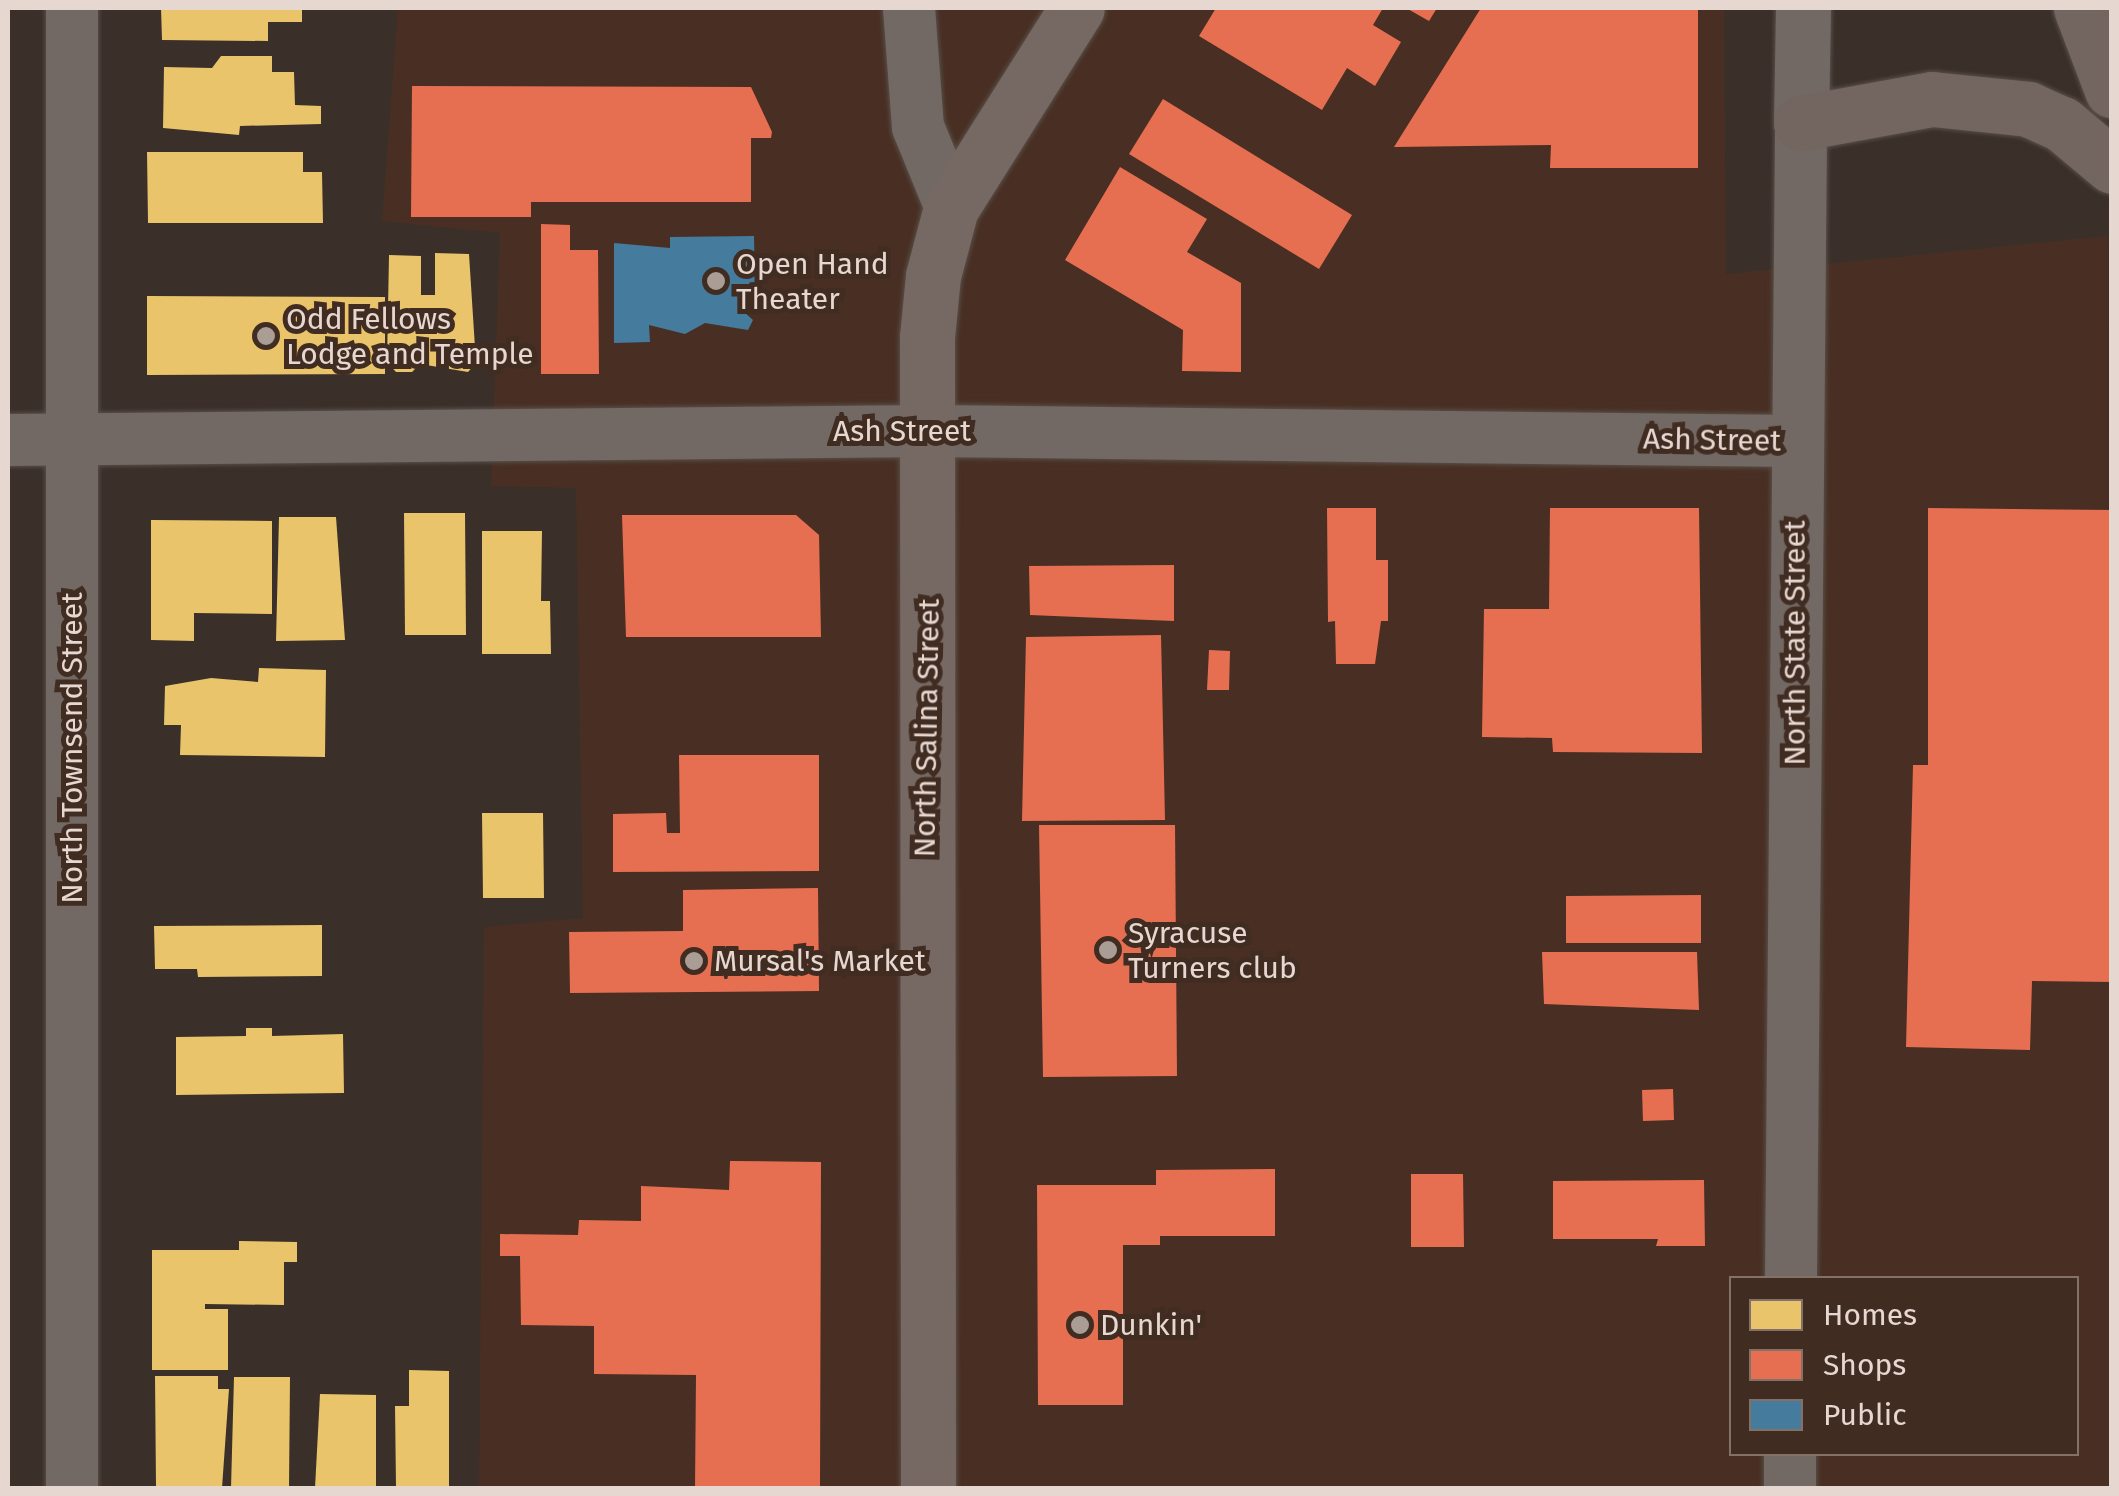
<!DOCTYPE html>
<style>
body{margin:0}
#map{position:relative;width:2119px;height:1496px;overflow:hidden;background:#3a2f29;font-family:"Fira Sans",sans-serif}
div>[style]{position:absolute}
[style*='--x']{left:calc(var(--x)*1px);top:calc(var(--y)*1px);width:calc(var(--w)*1px);rotate:calc(var(--a)*1deg)}
.built>*{inset:0;background:#492f23}
.homes>*{inset:0;background:#e9c46a}
.shops>*{inset:0;background:#e76f51}
.public>*{inset:0;background:#457b9d}
.roads{filter:drop-shadow(0 0 2px #584e48) drop-shadow(0 0 2px #584e48)}
.minor>*{height:52px;margin:-26px;padding:0 26px;transform-origin:26px;border-radius:26px;background:#726964}
.tertiary>*{height:55px;margin:-27.5px;padding:0 27.5px;transform-origin:27.5px;border-radius:27.5px;background:#726964}
.primary>*{height:55px;margin:-27.5px;padding:0 27.5px;transform-origin:27.5px;border-radius:27.5px;background:#766963}
.motorway>*{height:55px;margin:-27.5px;padding:0 27.5px;transform-origin:27.5px;border-radius:27.5px;background:#73655f}
.dots>*{width:28px;height:28px;translate:-50% -50%;box-sizing:border-box;border:5px solid #412c22;border-radius:50%}
span{translate:-50% -50%;white-space:nowrap;text-align:center;line-height:1.15;-webkit-text-stroke:10px #412c22;paint-order:stroke}
.poi-label{font-size:30px;color:#e6d8d1}
.left{translate:0 -50%;text-align:left}
.street-label{font-size:30px;color:#e6d8d1}
.frame{position:absolute;inset:0;border:10px solid #e6d8d1;pointer-events:none}
.legend{position:absolute;left:1729px;top:1276px;width:350px;height:180px;box-sizing:border-box;background:#412c22;border:2px solid #837168;margin:0;padding:12px 18px;list-style:none;font-size:30px;color:#e6d8d1}
.legend li{display:flex;align-items:center;gap:20px;height:50px}
.legend b{width:50px;border:2px solid #837168}
</style>
<div id="map">
<div class="built">
<div style="clip-path:polygon(evenodd,398px 8px,1724px 8px,1726px 274px,2108px 236px,2111px 1488px,479px 1488px,484px 927px,583px 918px,576px 488px,491px 486px,500px 233px,382px 221px,398px 8px,1732px 1278px,2076px 1278px,2076px 1454px,1732px 1454px,1732px 1278px)"></div>
</div>
<div class="homes">
<div style="clip-path:polygon(161px 8px,302px 8px,302px 22px,268px 22px,268px 41px,162px 40px)"></div>
<div style="clip-path:polygon(221px 56px,272px 56px,272px 72px,294px 72px,295px 105px,321px 106px,321px 124px,240px 126px,239px 135px,163px 128px,164px 67px,212px 68px)"></div>
<div style="clip-path:polygon(147px 152px,303px 152px,303px 172px,322px 172px,323px 223px,148px 223px)"></div>
<div style="clip-path:polygon(435px 253px,469px 254px,476px 363px,468px 372px,420px 364px,412px 372px,396px 372px,387px 362px,389px 255px,421px 256px,421px 295px,435px 295px)"></div>
<div style="clip-path:polygon(147px 296px,385px 297px,385px 374px,147px 375px)"></div>
<div style="clip-path:polygon(404px 513px,465px 513px,466px 635px,405px 635px)"></div>
<div style="clip-path:polygon(279px 517px,336px 517px,345px 640px,276px 641px)"></div>
<div style="clip-path:polygon(151px 520px,272px 521px,272px 614px,194px 613px,194px 641px,151px 640px)"></div>
<div style="clip-path:polygon(482px 531px,542px 531px,541px 601px,550px 601px,551px 654px,482px 654px)"></div>
<div style="clip-path:polygon(259px 668px,326px 670px,325px 757px,180px 755px,181px 725px,164px 725px,165px 686px,211px 678px,258px 682px)"></div>
<div style="clip-path:polygon(482px 813px,543px 813px,544px 898px,483px 898px)"></div>
<div style="clip-path:polygon(322px 925px,322px 976px,198px 977px,197px 969px,155px 969px,154px 926px)"></div>
<div style="clip-path:polygon(246px 1028px,272px 1028px,272px 1036px,343px 1034px,344px 1093px,176px 1095px,176px 1037px,246px 1036px)"></div>
<div style="clip-path:polygon(239px 1241px,297px 1242px,297px 1262px,284px 1262px,284px 1305px,205px 1304px,205px 1309px,228px 1309px,228px 1370px,152px 1370px,152px 1250px,239px 1250px)"></div>
<div style="clip-path:polygon(409px 1370px,449px 1371px,449px 1488px,396px 1488px,395px 1406px,409px 1406px)"></div>
<div style="clip-path:polygon(155px 1376px,218px 1376px,218px 1389px,229px 1389px,222px 1488px,156px 1488px)"></div>
<div style="clip-path:polygon(234px 1377px,290px 1377px,289px 1488px,231px 1488px)"></div>
<div style="clip-path:polygon(320px 1394px,376px 1395px,376px 1488px,315px 1488px)"></div>
</div>
<div class="shops">
<div style="clip-path:polygon(1216px 8px,1383px 8px,1373px 25px,1401px 42px,1375px 86px,1347px 68px,1322px 110px,1199px 36px)"></div>
<div style="clip-path:polygon(1406px 8px,1437px 8px,1429px 21px)"></div>
<div style="clip-path:polygon(1481px 8px,1698px 8px,1698px 168px,1550px 168px,1551px 145px,1394px 147px)"></div>
<div style="clip-path:polygon(412px 86px,751px 87px,772px 132px,771px 138px,751px 138px,751px 202px,531px 202px,531px 217px,411px 217px)"></div>
<div style="clip-path:polygon(1163px 99px,1352px 215px,1319px 269px,1129px 154px)"></div>
<div style="clip-path:polygon(1120px 167px,1207px 219px,1187px 252px,1241px 283px,1241px 372px,1182px 371px,1183px 330px,1065px 260px)"></div>
<div style="clip-path:polygon(541px 224px,570px 225px,570px 250px,598px 250px,599px 374px,541px 374px)"></div>
<div style="clip-path:polygon(1327px 508px,1376px 508px,1376px 560px,1388px 560px,1388px 621px,1381px 621px,1375px 664px,1336px 664px,1335px 621px,1328px 622px)"></div>
<div style="clip-path:polygon(1550px 508px,1699px 508px,1702px 753px,1553px 752px,1552px 738px,1482px 737px,1484px 609px,1549px 609px)"></div>
<div style="clip-path:polygon(1928px 508px,2112px 510px,2112px 982px,2032px 981px,2030px 1050px,1906px 1047px,1913px 765px,1928px 765px)"></div>
<div style="clip-path:polygon(622px 515px,796px 515px,819px 535px,821px 637px,626px 637px)"></div>
<div style="clip-path:polygon(1174px 565px,1174px 621px,1030px 615px,1029px 566px)"></div>
<div style="clip-path:polygon(1161px 635px,1165px 820px,1022px 821px,1026px 637px)"></div>
<div style="clip-path:polygon(1209px 650px,1230px 651px,1229px 690px,1207px 690px)"></div>
<div style="clip-path:polygon(679px 755px,819px 755px,819px 871px,613px 872px,613px 814px,666px 813px,667px 833px,680px 833px)"></div>
<div style="clip-path:polygon(1039px 825px,1175px 825px,1177px 1076px,1043px 1077px)"></div>
<div style="clip-path:polygon(818px 888px,819px 991px,570px 993px,569px 932px,683px 931px,683px 890px)"></div>
<div style="clip-path:polygon(1701px 895px,1701px 943px,1566px 943px,1566px 896px)"></div>
<div style="clip-path:polygon(1542px 952px,1697px 952px,1699px 1010px,1544px 1004px)"></div>
<div style="clip-path:polygon(1673px 1089px,1674px 1120px,1643px 1121px,1642px 1090px)"></div>
<div style="clip-path:polygon(730px 1161px,821px 1162px,820px 1488px,695px 1488px,696px 1375px,594px 1374px,594px 1326px,521px 1325px,520px 1256px,500px 1256px,500px 1234px,578px 1235px,579px 1220px,641px 1221px,641px 1186px,729px 1190px)"></div>
<div style="clip-path:polygon(1275px 1169px,1275px 1236px,1160px 1236px,1160px 1245px,1123px 1245px,1123px 1405px,1038px 1405px,1037px 1185px,1156px 1185px,1156px 1170px)"></div>
<div style="clip-path:polygon(1411px 1174px,1463px 1174px,1464px 1247px,1411px 1247px)"></div>
<div style="clip-path:polygon(1704px 1180px,1705px 1246px,1656px 1246px,1658px 1239px,1553px 1239px,1553px 1181px)"></div>
</div>
<div class="public">
<div style="clip-path:polygon(754px 236px,755px 286px,744px 285px,744px 312px,753px 320px,748px 330px,705px 323px,685px 334px,649px 325px,650px 342px,614px 343px,614px 243px,670px 248px,670px 237px)"></div>
</div>
<div class="roads">
<div class="minor">
<div style="--x:909;--y:8;--w:119;--a:85.7"></div>
<div style="--x:918;--y:127;--w:87;--a:67.8"></div>
<div style="--x:8;--y:440;--w:922;--a:-0.56"></div>
<div style="--x:930;--y:431;--w:866;--a:0.66"></div>
<div style="--x:1791;--y:1278;--w:1155;--a:-89.5"></div>
<div style="--x:72;--y:1488;--w:1480;--a:-90"></div>
<div style="--x:1790;--y:1488;--w:34;--a:-90"></div>
</div>
<div class="tertiary">
<div style="--x:1801;--y:123;--w:115;--a:-89"></div>
</div>
<div class="primary">
<div style="--x:928;--y:1488;--w:1151;--a:-90.05"></div>
<div style="--x:927;--y:337;--w:61;--a:-84.4"></div>
<div style="--x:933;--y:276;--w:70;--a:-75.2"></div>
<div style="--x:951;--y:208;--w:236;--a:-57.8"></div>
</div>
<div class="motorway">
<div style="--x:2081;--y:8;--w:88;--a:69.3"></div>
<div style="--x:1801;--y:123;--w:133;--a:-10.4"></div>
<div style="--x:1932;--y:99;--w:97;--a:5.9"></div>
<div style="--x:2028;--y:109;--w:37;--a:24"></div>
<div style="--x:2062;--y:124;--w:65;--a:40"></div>
</div>
</div>
<div class="dots">
<div style="left:716px;top:281px;background:#aa9d96"></div>
<div style="left:266px;top:336px;background:#aa9d96"></div>
<div style="left:1108px;top:950px;background:#aa9d96"></div>
<div style="left:694px;top:961px;background:#aa9d96"></div>
<div style="left:1080px;top:1325px;background:#aa9d96"></div>
</div>
<div class="poi-label">
<span class="left" style="left:736px;top:281px">Open Hand<br>Theater</span>
<span class="left" style="left:286px;top:336px">Odd Fellows<br>Lodge and Temple</span>
<span class="left" style="left:1128px;top:950px">Syracuse<br>Turners club</span>
<span class="left" style="left:714px;top:961px">Mursal's Market</span>
<span class="left" style="left:1100px;top:1325px">Dunkin'</span>
</div>
<div class="street-label">
<span style="left:902px;top:431px">Ash Street</span>
<span style="left:1712px;top:440px;rotate:1deg">Ash Street</span>
<span style="left:1795px;top:643px;rotate:-90deg">North State Street</span>
<span style="left:927px;top:728px;rotate:-89deg">North Salina Street</span>
<span style="left:72px;top:748px;rotate:-90deg">North Townsend Street</span>
</div>
<div class="frame"></div>
<ul class="legend">
<li><b style="height:28px;background:#e9c46a"></b>Homes</li>
<li><b style="height:28px;background:#e76f51"></b>Shops</li>
<li><b style="height:28px;background:#457b9d"></b>Public</li>
</ul>
</div>
